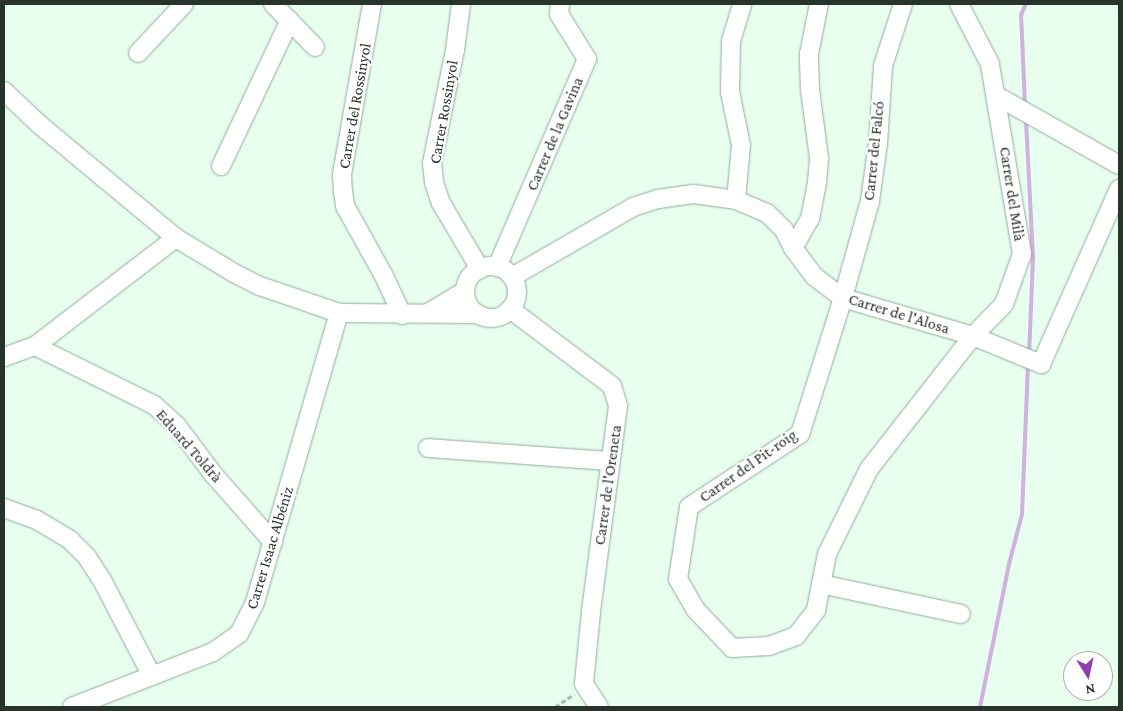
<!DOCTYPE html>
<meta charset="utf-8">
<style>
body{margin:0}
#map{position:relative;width:1123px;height:711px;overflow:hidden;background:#e8fff0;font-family:"Crimson Pro",serif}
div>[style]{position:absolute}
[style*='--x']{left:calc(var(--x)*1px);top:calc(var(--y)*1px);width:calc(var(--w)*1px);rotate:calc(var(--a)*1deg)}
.stream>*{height:4px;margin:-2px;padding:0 2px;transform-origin:2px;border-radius:2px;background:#d1b1dd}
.path>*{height:2.5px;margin-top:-1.25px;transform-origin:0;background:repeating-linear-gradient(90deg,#a9bcb0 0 5px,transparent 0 7.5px)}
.roads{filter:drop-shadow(0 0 1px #91ac9a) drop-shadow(0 0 1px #91ac9a)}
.minor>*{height:18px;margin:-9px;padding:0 9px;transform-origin:9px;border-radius:9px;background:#fff}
.minor>.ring{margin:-9px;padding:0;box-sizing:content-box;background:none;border:18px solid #fff;border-radius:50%}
span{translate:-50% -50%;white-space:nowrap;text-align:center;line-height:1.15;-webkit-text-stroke:4.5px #fff;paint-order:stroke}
.street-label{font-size:16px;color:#28332c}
.frame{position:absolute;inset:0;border:5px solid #28332c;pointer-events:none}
.north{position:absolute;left:1063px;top:651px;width:50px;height:50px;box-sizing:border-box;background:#fff;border:1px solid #a9adab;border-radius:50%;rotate:170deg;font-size:14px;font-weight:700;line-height:20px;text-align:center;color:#28332c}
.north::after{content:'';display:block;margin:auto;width:18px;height:22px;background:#9240ae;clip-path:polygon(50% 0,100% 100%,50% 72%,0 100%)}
</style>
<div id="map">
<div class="stream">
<div style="--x:1025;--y:105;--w:90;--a:-92.5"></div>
<div style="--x:1021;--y:15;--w:12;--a:-66"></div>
<div style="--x:1026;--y:120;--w:137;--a:87.1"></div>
<div style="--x:1033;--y:257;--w:98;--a:92.3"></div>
<div style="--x:980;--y:707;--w:146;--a:-78.5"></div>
<div style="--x:1009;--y:564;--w:52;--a:-75.4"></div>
<div style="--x:1022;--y:514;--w:150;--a:-87.7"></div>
</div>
<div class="path">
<div style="--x:555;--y:707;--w:23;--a:-34"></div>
</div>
<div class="roads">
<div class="minor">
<div style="--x:273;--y:4;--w:60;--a:45.7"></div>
<div style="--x:372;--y:4;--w:173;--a:100"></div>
<div style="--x:342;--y:174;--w:17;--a:87"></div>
<div style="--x:343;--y:191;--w:15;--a:82"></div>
<div style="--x:345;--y:206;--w:80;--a:60.9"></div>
<div style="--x:384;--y:276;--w:43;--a:65.2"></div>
<div style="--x:461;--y:4;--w:46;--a:97.4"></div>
<div style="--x:455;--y:50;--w:115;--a:101.5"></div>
<div style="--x:432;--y:163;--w:19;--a:84"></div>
<div style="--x:434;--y:182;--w:22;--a:72"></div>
<div style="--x:441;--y:203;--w:77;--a:59.4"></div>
<div style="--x:903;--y:4;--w:65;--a:107.9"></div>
<div style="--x:883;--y:66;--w:77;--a:93.7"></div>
<div style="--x:878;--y:143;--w:59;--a:97.9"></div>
<div style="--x:870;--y:201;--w:101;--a:105.6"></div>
<div style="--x:843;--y:298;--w:143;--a:107.5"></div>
<div style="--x:800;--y:434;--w:133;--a:146.7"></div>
<div style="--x:689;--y:507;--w:73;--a:98.7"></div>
<div style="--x:678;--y:579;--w:34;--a:60"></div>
<div style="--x:695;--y:609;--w:54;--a:46.5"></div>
<div style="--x:732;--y:648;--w:37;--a:-3"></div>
<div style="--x:769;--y:646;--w:29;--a:-20"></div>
<div style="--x:796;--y:636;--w:33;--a:-52"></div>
<div style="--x:816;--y:610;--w:57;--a:-78.9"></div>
<div style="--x:827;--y:554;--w:95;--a:-63.7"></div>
<div style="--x:869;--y:469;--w:169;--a:-52"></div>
<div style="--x:973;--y:336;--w:45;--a:-45.9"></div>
<div style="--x:1004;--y:304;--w:53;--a:-70.2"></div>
<div style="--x:1022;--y:254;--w:193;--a:-99.6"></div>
<div style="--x:990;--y:64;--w:68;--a:-117.3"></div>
<div style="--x:138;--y:53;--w:67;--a:-46.8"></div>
<div style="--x:4;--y:91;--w:50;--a:43.4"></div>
<div style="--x:40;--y:125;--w:177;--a:39.7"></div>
<div style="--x:176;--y:238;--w:68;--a:31.1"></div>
<div style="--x:234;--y:273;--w:29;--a:27"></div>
<div style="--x:260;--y:286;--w:83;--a:18.9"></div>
<div style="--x:339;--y:313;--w:139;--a:0.4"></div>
<div style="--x:997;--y:96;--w:140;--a:29.5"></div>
<div style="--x:221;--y:166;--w:161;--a:-64.7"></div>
<div style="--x:736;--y:200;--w:55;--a:-84.8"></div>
<div style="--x:741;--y:145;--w:54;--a:-101.7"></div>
<div style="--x:730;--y:92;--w:51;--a:-88.9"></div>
<div style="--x:731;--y:41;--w:39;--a:-73"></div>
<div style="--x:793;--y:248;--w:34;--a:-60"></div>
<div style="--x:810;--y:219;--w:38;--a:-79"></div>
<div style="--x:817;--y:182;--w:24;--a:-85"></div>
<div style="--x:819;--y:158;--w:69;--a:-97.5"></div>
<div style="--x:810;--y:90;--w:36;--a:-92"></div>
<div style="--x:809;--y:54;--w:51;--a:-78.7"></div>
<div class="ring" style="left:465px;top:266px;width:34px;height:34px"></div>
<div style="--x:497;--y:267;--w:227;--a:-66.6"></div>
<div style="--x:587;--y:59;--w:53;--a:-121.9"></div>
<div style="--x:559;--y:14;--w:10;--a:-84"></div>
<div style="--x:512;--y:277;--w:140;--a:-30"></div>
<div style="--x:633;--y:207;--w:26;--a:-18"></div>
<div style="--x:658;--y:199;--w:36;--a:-8"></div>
<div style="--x:694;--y:194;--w:42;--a:8.1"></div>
<div style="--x:736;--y:200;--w:34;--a:23"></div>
<div style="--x:767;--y:213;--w:24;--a:45"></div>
<div style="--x:784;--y:230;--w:20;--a:63"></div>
<div style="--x:793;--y:248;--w:36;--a:53"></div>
<div style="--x:815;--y:277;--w:35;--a:37"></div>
<div style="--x:843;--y:298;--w:135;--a:16.3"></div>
<div style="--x:973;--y:336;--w:74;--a:22.4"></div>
<div style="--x:1041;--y:364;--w:192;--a:-66"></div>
<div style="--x:510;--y:309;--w:128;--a:37"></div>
<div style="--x:612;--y:386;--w:21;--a:73"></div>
<div style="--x:618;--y:406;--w:208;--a:97.5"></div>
<div style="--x:591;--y:612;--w:72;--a:95.6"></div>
<div style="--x:584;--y:684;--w:27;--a:57"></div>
<div style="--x:428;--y:313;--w:43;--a:-30.7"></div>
<div style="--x:35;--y:346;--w:133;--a:26.4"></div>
<div style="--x:154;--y:405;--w:31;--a:42"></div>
<div style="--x:177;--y:426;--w:60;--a:53.1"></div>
<div style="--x:213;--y:474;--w:91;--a:48.6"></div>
<div style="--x:4;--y:357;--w:33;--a:-20"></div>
<div style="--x:35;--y:346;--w:178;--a:-37.5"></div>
<div style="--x:428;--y:448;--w:183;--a:4.1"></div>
<div style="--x:4;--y:508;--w:35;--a:20"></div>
<div style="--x:37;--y:520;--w:39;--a:31"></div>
<div style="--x:70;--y:540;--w:24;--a:45"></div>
<div style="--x:87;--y:557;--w:27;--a:57"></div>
<div style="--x:102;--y:580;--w:108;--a:62.5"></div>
<div style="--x:821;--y:584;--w:143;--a:12.1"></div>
<div style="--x:72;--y:707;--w:151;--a:-21.3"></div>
<div style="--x:213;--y:652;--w:32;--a:-35"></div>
<div style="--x:239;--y:634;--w:36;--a:-63"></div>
<div style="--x:255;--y:602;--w:301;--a:-73.8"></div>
</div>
</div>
<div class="street-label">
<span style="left:355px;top:106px;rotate:-80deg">Carrer del Rossinyol</span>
<span style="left:444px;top:112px;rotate:-80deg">Carrer Rossinyol</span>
<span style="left:555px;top:134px;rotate:-67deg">Carrer de la Gavina</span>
<span style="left:874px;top:151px;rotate:-84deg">Carrer del Falcó</span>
<span style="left:1012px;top:194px;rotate:81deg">Carrer del Milà</span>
<span style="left:899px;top:314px;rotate:17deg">Carrer de l'Alosa</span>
<span style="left:189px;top:446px;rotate:49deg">Eduard Toldrà</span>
<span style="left:748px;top:466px;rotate:-35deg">Carrer del Pit-roig</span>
<span style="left:608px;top:485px;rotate:-82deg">Carrer de l'Oreneta</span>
<span style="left:270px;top:548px;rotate:-73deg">Carrer Isaac Albéniz</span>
</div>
<div class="frame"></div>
<div class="north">N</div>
</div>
